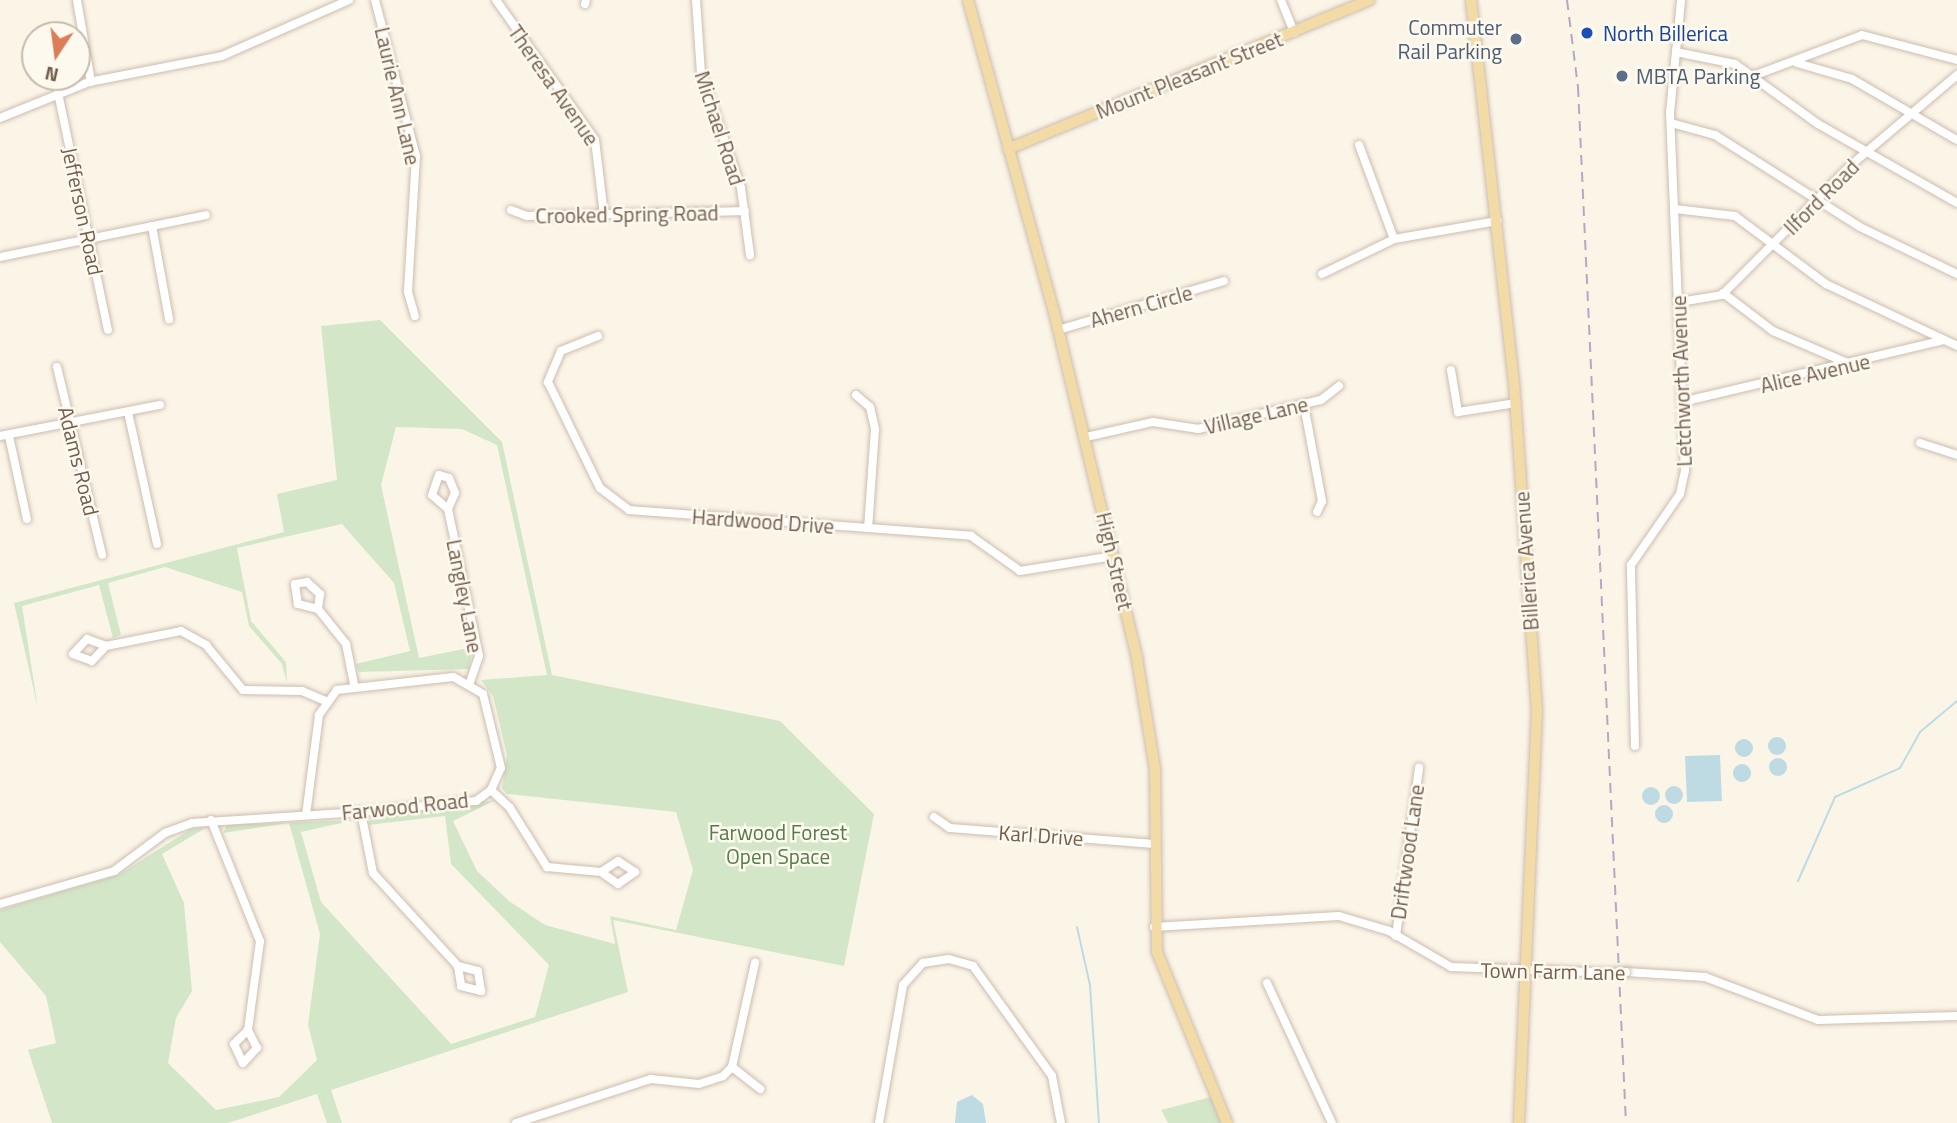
<!DOCTYPE html>
<style>
body{margin:0}
#map{position:relative;width:1957px;height:1123px;overflow:hidden;background:#fbf5e8;font-family:"Titillium Web",sans-serif}
div>[style]{position:absolute}
[style*='--x']{left:calc(var(--x)*1px);top:calc(var(--y)*1px);width:calc(var(--w)*1px);rotate:calc(var(--a)*1deg)}
.green>*{inset:0;background:#d3e7c8}
.water>*{inset:0;background:#bedbe3}
.round{border-radius:50%}
.stream>*{height:2px;margin:-1px;padding:0 1px;transform-origin:1px;border-radius:1px;background:#bedbe3}
.roads{filter:drop-shadow(0 0 2px #ccbdaf) drop-shadow(0 0 2px #ccbdaf)}
.minor>*{height:8px;margin:-4px;padding:0 4px;transform-origin:4px;border-radius:4px;background:#fff}
.major>*{height:10px;margin:-5px;padding:0 5px;transform-origin:5px;border-radius:5px;background:#f3dba7}
.rail>*{height:2px;margin-top:-1px;transform-origin:0;background:repeating-linear-gradient(90deg,#b8a7c4 0 10px,transparent 0 17px)}
.bridges{filter:drop-shadow(0 0 2px #ccbdaf) drop-shadow(0 0 2px #ccbdaf)}
.minor-bridge>*{height:8px;margin:-4px;padding:0 4px;transform-origin:4px;border-radius:4px;background:#fff}
.dots>*{width:19px;height:19px;translate:-50% -50%;box-sizing:border-box;border:4px solid #fdf9ef;border-radius:50%}
span{translate:-50% -50%;white-space:nowrap;text-align:center;line-height:1.15;-webkit-text-stroke:5px #fdf9ef;paint-order:stroke}
.service-label{font-size:21px;color:#4e5e75}
.right{translate:-100% -50%;text-align:right}
.left{translate:0 -50%;text-align:left}
.transit-label{font-size:21px;color:#164399}
.street-label{font-size:21px;color:#735e4e}
.park-label{font-size:21px;color:#567c4b}
.north{position:absolute;left:21px;top:21px;width:70px;height:70px;box-sizing:border-box;background:#fdf9ef;border:2px solid #c6bbaf;border-radius:50%;rotate:193deg;font-size:19px;font-weight:700;line-height:28px;text-align:center;color:#735e4e}
.north::after{content:'';display:block;margin:auto;width:24px;height:32px;background:#d97e59;clip-path:polygon(50% 0,100% 100%,50% 72%,0 100%)}
</style>
<div id="map">
<div class="green">
<div style="clip-path:polygon(380px 320px,502px 442px,552px 675px,780px 721px,874px 814px,844px 966px,613px 920px,628px 992px,331px 1090px,342px 1123px,327px 1123px,317px 1094px,228px 1123px,52px 1123px,28px 1050px,56px 1043px,46px 996px,0 942px,0 910px,118px 875px,191px 829px,207px 827px,162px 854px,184px 903px,192px 991px,176px 1018px,168px 1063px,216px 1110px,279px 1097px,317px 1060px,308px 1025px,320px 934px,289px 823px,223px 833px,227px 825px,355px 820px,301px 832px,321px 902px,451px 1044px,535px 1017px,549px 965px,451px 864px,445px 816px,368px 825px,372px 817px,496px 800px,453px 821px,477px 871px,509px 901px,545px 925px,615px 944px,610px 916px,676px 930px,693px 870px,676px 812px,507px 794px,502px 788px,507px 755px,493px 696px,481px 680px,547px 675px,497px 445px,462px 429px,396px 427px,381px 485px,419px 658px,473px 647px,469px 669px,359px 672px,356px 664px,410px 651px,394px 583px,342px 524px,237px 548px,251px 621px,286px 662px,287px 683px,282px 664px,249px 626px,242px 592px,165px 567px,108px 583px,121px 635px,113px 638px,99px 585px,22px 606px,38px 709px,14px 603px,284px 532px,277px 494px,337px 480px,321px 326px)"></div>
<div style="clip-path:polygon(1211px 1097px,1221px 1123px,1168px 1123px,1161px 1110px)"></div>
</div>
<div class="water">
<div class="round" style="left:1768px;top:737px;width:18px;height:18px"></div>
<div class="round" style="left:1735px;top:739px;width:18px;height:18px"></div>
<div style="clip-path:polygon(1720px 755px,1722px 801px,1687px 802px,1685px 756px)"></div>
<div class="round" style="left:1769px;top:758px;width:18px;height:18px"></div>
<div class="round" style="left:1733px;top:764px;width:18px;height:18px"></div>
<div class="round" style="left:1665px;top:786px;width:18px;height:18px"></div>
<div class="round" style="left:1642px;top:787px;width:18px;height:18px"></div>
<div class="round" style="left:1655px;top:805px;width:18px;height:18px"></div>
<div style="clip-path:polygon(972px 1095px,983px 1104px,986px 1123px,955px 1123px,957px 1102px)"></div>
</div>
<div class="stream">
<div style="--x:1798;--y:881;--w:92;--a:-66.2"></div>
<div style="--x:1835;--y:797;--w:71;--a:-24"></div>
<div style="--x:1900;--y:768;--w:41;--a:-60.9"></div>
<div style="--x:1920;--y:732;--w:48;--a:-40"></div>
<div style="--x:1077;--y:927;--w:59;--a:77.4"></div>
<div style="--x:1090;--y:985;--w:138;--a:86.3"></div>
</div>
<div class="roads">
<div class="minor">
<div style="--x:77;--y:0;--w:83;--a:80.3"></div>
<div style="--x:375;--y:0;--w:161;--a:75.3"></div>
<div style="--x:416;--y:156;--w:136;--a:93.4"></div>
<div style="--x:408;--y:292;--w:25;--a:74"></div>
<div style="--x:496;--y:0;--w:171;--a:54.7"></div>
<div style="--x:595;--y:140;--w:75;--a:83.1"></div>
<div style="--x:696;--y:0;--w:73;--a:86.1"></div>
<div style="--x:701;--y:73;--w:122;--a:70.8"></div>
<div style="--x:741;--y:188;--w:68;--a:82.3"></div>
<div style="--x:1281;--y:0;--w:35;--a:68"></div>
<div style="--x:585;--y:4;--w:4;--a:-76"></div>
<div style="--x:1676;--y:52;--w:60;--a:11.5"></div>
<div style="--x:1735;--y:64;--w:102;--a:35.9"></div>
<div style="--x:1818;--y:124;--w:160;--a:29.6"></div>
<div style="--x:1797;--y:63;--w:57;--a:16.2"></div>
<div style="--x:1852;--y:79;--w:121;--a:30.2"></div>
<div style="--x:1753;--y:76;--w:116;--a:-20.6"></div>
<div style="--x:1862;--y:35;--w:98;--a:14.7"></div>
<div style="--x:58;--y:93;--w:242;--a:78.1"></div>
<div style="--x:0;--y:118;--w:96;--a:-22"></div>
<div style="--x:89;--y:82;--w:136;--a:-11.1"></div>
<div style="--x:222;--y:56;--w:139;--a:-23.8"></div>
<div style="--x:1671;--y:123;--w:46;--a:15.3"></div>
<div style="--x:1715;--y:135;--w:172;--a:32.4"></div>
<div style="--x:1860;--y:227;--w:108;--a:25.9"></div>
<div style="--x:1359;--y:145;--w:100;--a:69.6"></div>
<div style="--x:1675;--y:209;--w:60;--a:6.7"></div>
<div style="--x:1735;--y:216;--w:114;--a:36.8"></div>
<div style="--x:1826;--y:284;--w:145;--a:25.3"></div>
<div style="--x:511;--y:210;--w:17;--a:21"></div>
<div style="--x:527;--y:216;--w:218;--a:-1.3"></div>
<div style="--x:152;--y:226;--w:95;--a:79.6"></div>
<div style="--x:0;--y:257;--w:210;--a:-11.5"></div>
<div style="--x:1322;--y:274;--w:80;--a:-25.9"></div>
<div style="--x:1394;--y:239;--w:105;--a:-9.9"></div>
<div style="--x:1723;--y:293;--w:63;--a:37.2"></div>
<div style="--x:1773;--y:331;--w:86;--a:23.3"></div>
<div style="--x:1680;--y:302;--w:43;--a:-9.5"></div>
<div style="--x:1722;--y:295;--w:183;--a:-45.2"></div>
<div style="--x:1851;--y:165;--w:139;--a:-40.3"></div>
<div style="--x:1058;--y:330;--w:173;--a:-16.4"></div>
<div style="--x:598;--y:336;--w:40;--a:158"></div>
<div style="--x:561;--y:351;--w:34;--a:113"></div>
<div style="--x:548;--y:382;--w:118;--a:63.9"></div>
<div style="--x:600;--y:488;--w:36;--a:37"></div>
<div style="--x:629;--y:510;--w:343;--a:4.3"></div>
<div style="--x:971;--y:536;--w:60;--a:35.5"></div>
<div style="--x:1020;--y:571;--w:95;--a:-9.1"></div>
<div style="--x:57;--y:367;--w:193;--a:76.5"></div>
<div style="--x:1451;--y:370;--w:43;--a:80.5"></div>
<div style="--x:1458;--y:412;--w:59;--a:-8.8"></div>
<div style="--x:856;--y:395;--w:18;--a:41"></div>
<div style="--x:870;--y:407;--w:23;--a:77"></div>
<div style="--x:875;--y:429;--w:99;--a:94"></div>
<div style="--x:1686;--y:401;--w:265;--a:-13.3"></div>
<div style="--x:1304;--y:405;--w:98;--a:79.4"></div>
<div style="--x:1322;--y:501;--w:12;--a:114"></div>
<div style="--x:128;--y:412;--w:135;--a:77.6"></div>
<div style="--x:0;--y:436;--w:163;--a:-11"></div>
<div style="--x:9;--y:436;--w:85;--a:77.8"></div>
<div style="--x:1086;--y:437;--w:69;--a:-12.6"></div>
<div style="--x:1153;--y:422;--w:46;--a:8.8"></div>
<div style="--x:1198;--y:429;--w:126;--a:-13.3"></div>
<div style="--x:1321;--y:400;--w:23;--a:-38"></div>
<div style="--x:1920;--y:443;--w:39;--a:18"></div>
<div style="--x:448;--y:509;--w:21;--a:-139"></div>
<div style="--x:432;--y:495;--w:21;--a:-71"></div>
<div style="--x:439;--y:475;--w:10;--a:17"></div>
<div style="--x:449;--y:478;--w:16;--a:68"></div>
<div style="--x:455;--y:493;--w:17;--a:114"></div>
<div style="--x:448;--y:509;--w:150;--a:78.1"></div>
<div style="--x:479;--y:656;--w:28;--a:109"></div>
<div style="--x:318;--y:609;--w:21;--a:-166"></div>
<div style="--x:298;--y:604;--w:20;--a:-99"></div>
<div style="--x:295;--y:584;--w:12;--a:-9"></div>
<div style="--x:307;--y:582;--w:18;--a:43"></div>
<div style="--x:320;--y:594;--w:15;--a:98"></div>
<div style="--x:318;--y:609;--w:45;--a:51.3"></div>
<div style="--x:346;--y:644;--w:41;--a:78.7"></div>
<div style="--x:106;--y:646;--w:21;--a:133"></div>
<div style="--x:92;--y:661;--w:20;--a:-160"></div>
<div style="--x:73;--y:654;--w:21;--a:-47"></div>
<div style="--x:87;--y:639;--w:20;--a:20"></div>
<div style="--x:106;--y:646;--w:76;--a:-11.3"></div>
<div style="--x:181;--y:631;--w:29;--a:29"></div>
<div style="--x:206;--y:645;--w:58;--a:50.6"></div>
<div style="--x:243;--y:690;--w:59;--a:1"></div>
<div style="--x:302;--y:691;--w:25;--a:23"></div>
<div style="--x:1635;--y:746;--w:181;--a:-91.3"></div>
<div style="--x:1631;--y:565;--w:86;--a:-55.4"></div>
<div style="--x:1680;--y:494;--w:24;--a:-78"></div>
<div style="--x:1685;--y:471;--w:358;--a:-92.4"></div>
<div style="--x:1670;--y:113;--w:114;--a:-84.4"></div>
<div style="--x:491;--y:790;--w:26;--a:43"></div>
<div style="--x:510;--y:808;--w:70;--a:57.9"></div>
<div style="--x:547;--y:867;--w:54;--a:5.3"></div>
<div style="--x:601;--y:872;--w:21;--a:35"></div>
<div style="--x:618;--y:884;--w:21;--a:-35"></div>
<div style="--x:635;--y:872;--w:20;--a:-147"></div>
<div style="--x:618;--y:861;--w:20;--a:147"></div>
<div style="--x:361;--y:812;--w:62;--a:78.9"></div>
<div style="--x:373;--y:873;--w:126;--a:47.6"></div>
<div style="--x:458;--y:966;--w:20;--a:81"></div>
<div style="--x:461;--y:986;--w:21;--a:14"></div>
<div style="--x:481;--y:991;--w:20;--a:-99"></div>
<div style="--x:478;--y:971;--w:21;--a:-166"></div>
<div style="--x:934;--y:817;--w:19;--a:35"></div>
<div style="--x:950;--y:828;--w:205;--a:4.5"></div>
<div style="--x:211;--y:820;--w:131;--a:68"></div>
<div style="--x:260;--y:941;--w:90;--a:97.7"></div>
<div style="--x:248;--y:1030;--w:20;--a:135"></div>
<div style="--x:234;--y:1044;--w:21;--a:65"></div>
<div style="--x:243;--y:1063;--w:21;--a:-47"></div>
<div style="--x:257;--y:1048;--w:20;--a:-117"></div>
<div style="--x:0;--y:904;--w:119;--a:-16.1"></div>
<div style="--x:114;--y:871;--w:64;--a:-36.7"></div>
<div style="--x:165;--y:833;--w:29;--a:-20"></div>
<div style="--x:192;--y:823;--w:169;--a:-3.7"></div>
<div style="--x:361;--y:812;--w:116;--a:-5.5"></div>
<div style="--x:476;--y:801;--w:19;--a:-36"></div>
<div style="--x:491;--y:790;--w:24;--a:-66"></div>
<div style="--x:501;--y:768;--w:76;--a:-103.7"></div>
<div style="--x:483;--y:694;--w:34;--a:-150"></div>
<div style="--x:453;--y:677;--w:117;--a:173.6"></div>
<div style="--x:337;--y:690;--w:31;--a:126"></div>
<div style="--x:319;--y:715;--w:101;--a:97.4"></div>
<div style="--x:1154;--y:927;--w:185;--a:-3.4"></div>
<div style="--x:1339;--y:916;--w:52;--a:16.7"></div>
<div style="--x:1389;--y:931;--w:72;--a:30.1"></div>
<div style="--x:1451;--y:967;--w:166;--a:2.1"></div>
<div style="--x:1396;--y:936;--w:170;--a:-82.2"></div>
<div style="--x:1626;--y:972;--w:79;--a:3.6"></div>
<div style="--x:1705;--y:977;--w:121;--a:20.8"></div>
<div style="--x:1818;--y:1020;--w:139;--a:-1.6"></div>
<div style="--x:1267;--y:983;--w:154;--a:65.1"></div>
<div style="--x:732;--y:1067;--w:36;--a:38"></div>
<div style="--x:516;--y:1123;--w:142;--a:-18.1"></div>
<div style="--x:651;--y:1079;--w:48;--a:5.9"></div>
<div style="--x:699;--y:1084;--w:25;--a:-18"></div>
<div style="--x:723;--y:1076;--w:13;--a:-45"></div>
<div style="--x:732;--y:1067;--w:107;--a:-77.5"></div>
<div style="--x:879;--y:1123;--w:140;--a:-80.1"></div>
<div style="--x:903;--y:985;--w:30;--a:-48"></div>
<div style="--x:923;--y:963;--w:26;--a:-9"></div>
<div style="--x:949;--y:959;--w:25;--a:16"></div>
<div style="--x:973;--y:966;--w:135;--a:54.3"></div>
<div style="--x:1052;--y:1076;--w:48;--a:79.2"></div>
</div>
<div class="major">
<div style="--x:968;--y:0;--w:324;--a:74.6"></div>
<div style="--x:1054;--y:312;--w:357;--a:76.5"></div>
<div style="--x:1137;--y:659;--w:111;--a:80.7"></div>
<div style="--x:1155;--y:769;--w:183;--a:89.4"></div>
<div style="--x:1157;--y:952;--w:185;--a:67.7"></div>
<div style="--x:1471;--y:0;--w:385;--a:83.6"></div>
<div style="--x:1514;--y:383;--w:327;--a:86"></div>
<div style="--x:1537;--y:709;--w:414;--a:92.5"></div>
<div style="--x:1008;--y:149;--w:391;--a:-22.4"></div>
</div>
</div>
<div class="rail">
<div style="--x:1567;--y:0;--w:88;--a:82.8"></div>
<div style="--x:1578;--y:87;--w:1037;--a:87.35"></div>
</div>
<div class="bridges">
<div class="minor-bridge">
<div style="--x:1617;--y:973;--w:9;--a:-6"></div>
</div>
</div>
<div class="dots">
<div style="left:1587px;top:33px;background:#1a4fb4"></div>
<div style="left:1516px;top:39px;background:#5c6f8a"></div>
<div style="left:1622px;top:76px;background:#5c6f8a"></div>
</div>
<div class="service-label">
<span class="right" style="left:1502px;top:39px">Commuter<br>Rail Parking</span>
<span class="left" style="left:1636px;top:76px">MBTA Parking</span>
</div>
<div class="transit-label">
<span class="left" style="left:1603px;top:33px">North Billerica</span>
</div>
<div class="street-label">
<span style="left:1189px;top:75px;rotate:-22deg">Mount Pleasant Street</span>
<span style="left:554px;top:85px;rotate:55deg">Theresa Avenue</span>
<span style="left:398px;top:96px;rotate:77deg">Laurie Ann Lane</span>
<span style="left:720px;top:128px;rotate:72deg">Michael Road</span>
<span style="left:1821px;top:197px;rotate:-45deg">Ilford Road</span>
<span style="left:83px;top:211px;rotate:78deg">Jefferson Road</span>
<span style="left:627px;top:214px;rotate:-1deg">Crooked Spring Road</span>
<span style="left:1141px;top:306px;rotate:-16deg">Ahern Circle</span>
<span style="left:1815px;top:373px;rotate:-13deg">Alice Avenue</span>
<span style="left:1681px;top:381px;rotate:-92deg">Letchworth Avenue</span>
<span style="left:1256px;top:415px;rotate:-13deg">Village Lane</span>
<span style="left:79px;top:461px;rotate:76deg">Adams Road</span>
<span style="left:763px;top:521px;rotate:4deg">Hardwood Drive</span>
<span style="left:1115px;top:561px;rotate:77deg">High Street</span>
<span style="left:1526px;top:561px;rotate:-94deg">Billerica Avenue</span>
<span style="left:465px;top:596px;rotate:79deg">Langley Lane</span>
<span style="left:405px;top:806px;rotate:-6deg">Farwood Road</span>
<span style="left:1041px;top:835px;rotate:4deg">Karl Drive</span>
<span style="left:1407px;top:852px;rotate:-82deg">Driftwood Lane</span>
<span style="left:1553px;top:971px;rotate:1deg">Town Farm Lane</span>
</div>
<div class="park-label">
<span style="left:778px;top:844px">Farwood Forest<br>Open Space</span>
</div>
<div class="north">N</div>
</div>
